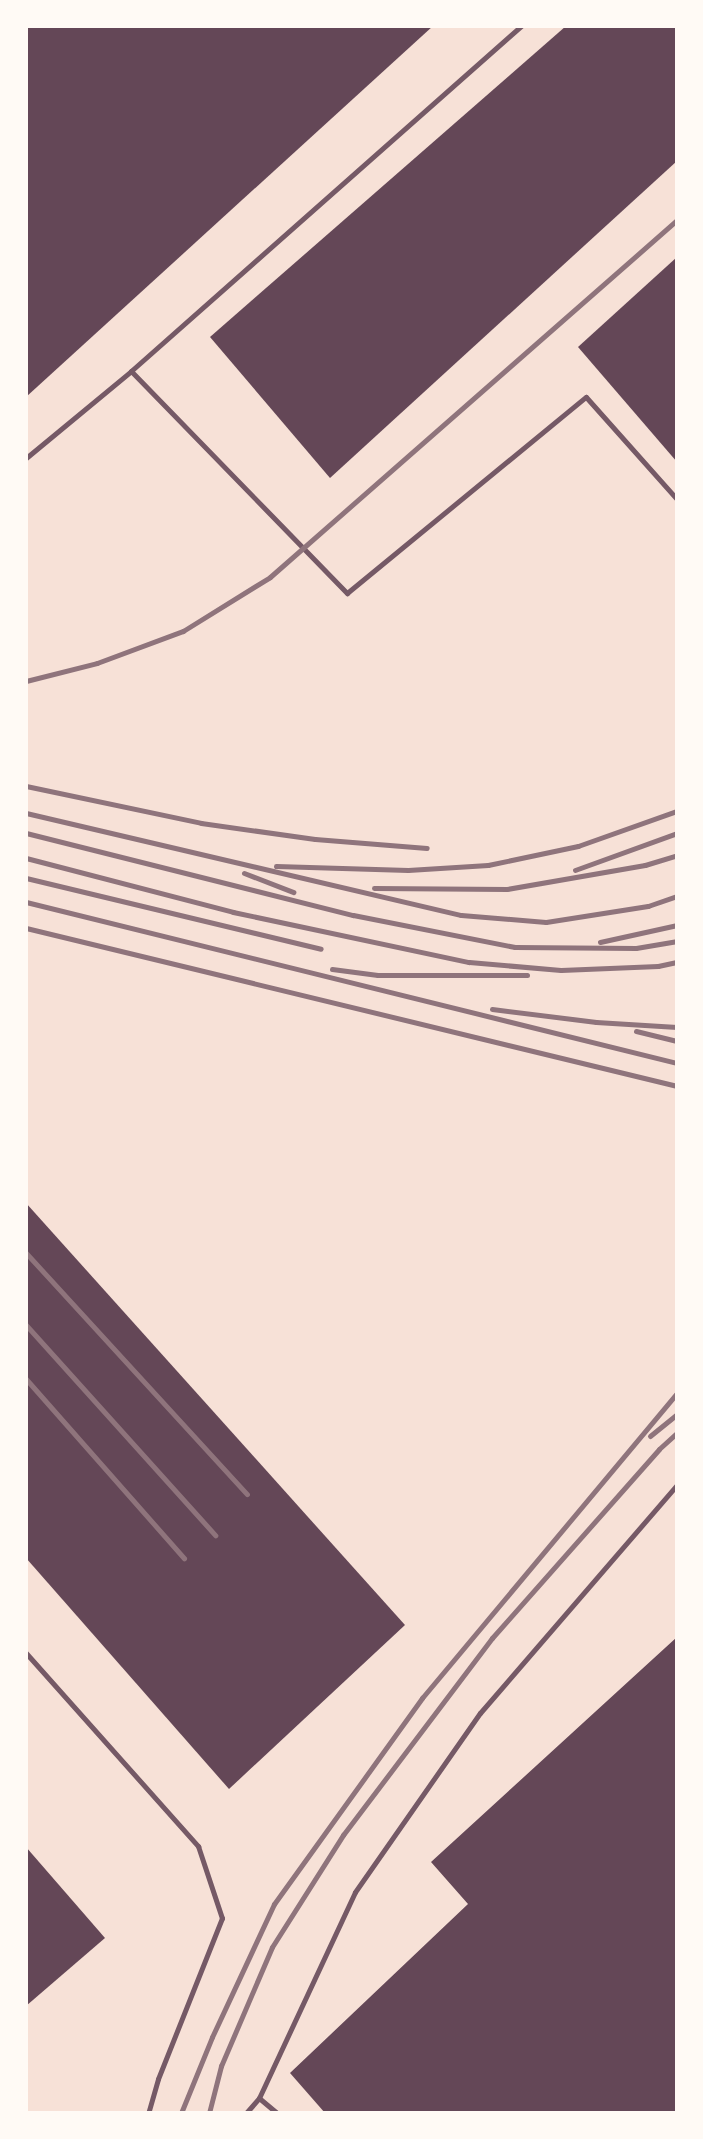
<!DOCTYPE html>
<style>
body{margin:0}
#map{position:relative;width:703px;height:2139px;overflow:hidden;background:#f7e1d7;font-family:"PT Sans Narrow",sans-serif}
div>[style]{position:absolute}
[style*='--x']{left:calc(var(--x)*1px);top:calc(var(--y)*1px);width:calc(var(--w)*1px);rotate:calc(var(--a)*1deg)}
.building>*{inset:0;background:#644757}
.service>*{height:5px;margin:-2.5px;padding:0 2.5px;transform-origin:2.5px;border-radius:2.5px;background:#755966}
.rail>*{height:5px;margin:-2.5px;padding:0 2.5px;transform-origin:2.5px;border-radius:2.5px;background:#8f747c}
span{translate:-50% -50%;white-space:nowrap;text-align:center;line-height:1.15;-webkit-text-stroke:5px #fffaf5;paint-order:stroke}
.frame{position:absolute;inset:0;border:28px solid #fffaf5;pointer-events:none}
</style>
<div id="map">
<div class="building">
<div style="clip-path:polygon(26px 26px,433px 26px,26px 397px)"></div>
<div style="clip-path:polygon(566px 26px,677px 26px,677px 161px,330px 478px,210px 337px)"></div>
<div style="clip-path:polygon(677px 257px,677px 462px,578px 347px)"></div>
<div style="clip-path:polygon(26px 1203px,405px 1625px,229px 1789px,26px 1558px)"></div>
<div style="clip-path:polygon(677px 1637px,677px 2113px,325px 2113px,290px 2073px,468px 1904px,431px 1862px)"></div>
<div style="clip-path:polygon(26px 1847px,105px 1938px,26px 2006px)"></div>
</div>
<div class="service">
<div style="--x:131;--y:371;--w:310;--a:45.8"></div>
<div style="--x:347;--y:593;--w:309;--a:-39.4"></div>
<div style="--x:586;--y:397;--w:137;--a:48.3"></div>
<div style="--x:26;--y:458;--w:136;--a:-39.6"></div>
<div style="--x:131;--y:371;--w:521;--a:-41.5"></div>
<div style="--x:26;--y:1653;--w:259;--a:48.3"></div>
<div style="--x:198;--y:1846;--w:76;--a:71.6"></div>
<div style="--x:222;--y:1918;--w:173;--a:111.7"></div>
<div style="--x:158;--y:2079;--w:35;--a:106"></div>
<div style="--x:259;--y:2098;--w:23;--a:40"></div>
<div style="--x:246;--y:2113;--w:20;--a:-49"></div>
<div style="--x:259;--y:2098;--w:227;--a:-65"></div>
<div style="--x:355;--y:1892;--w:218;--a:-55.1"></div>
<div style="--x:480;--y:1713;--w:301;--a:-49.2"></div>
</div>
<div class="rail">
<div style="--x:26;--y:681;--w:73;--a:-14.2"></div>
<div style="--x:97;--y:663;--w:92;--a:-20.4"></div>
<div style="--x:183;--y:631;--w:102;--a:-31.8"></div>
<div style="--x:270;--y:577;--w:541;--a:-41.26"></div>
<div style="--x:26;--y:786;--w:179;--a:11.9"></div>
<div style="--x:201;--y:823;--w:115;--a:8"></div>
<div style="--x:315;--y:839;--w:112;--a:4.6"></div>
<div style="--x:26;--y:813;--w:447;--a:13.2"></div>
<div style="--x:461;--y:915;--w:85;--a:4.7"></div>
<div style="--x:546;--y:922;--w:103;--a:-8.9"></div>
<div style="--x:648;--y:906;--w:31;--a:-19"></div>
<div style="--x:26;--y:833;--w:337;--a:14.1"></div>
<div style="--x:353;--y:915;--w:165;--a:11.2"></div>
<div style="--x:515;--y:947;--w:121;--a:0.5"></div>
<div style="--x:636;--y:948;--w:42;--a:-9.7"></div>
<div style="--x:26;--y:858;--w:214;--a:14.6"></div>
<div style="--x:233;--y:912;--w:241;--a:12"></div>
<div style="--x:469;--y:962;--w:92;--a:5"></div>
<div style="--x:561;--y:970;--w:97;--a:-2.4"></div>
<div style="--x:658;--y:966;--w:19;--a:-12"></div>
<div style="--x:276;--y:866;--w:132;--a:1.7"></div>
<div style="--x:408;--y:870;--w:80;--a:-3.6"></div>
<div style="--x:488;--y:865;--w:92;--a:-11.9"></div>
<div style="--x:578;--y:846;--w:105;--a:-19.5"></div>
<div style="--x:575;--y:870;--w:109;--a:-19.9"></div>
<div style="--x:244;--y:873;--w:53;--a:21.2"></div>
<div style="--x:26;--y:878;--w:303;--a:13.5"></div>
<div style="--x:374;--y:888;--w:133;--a:0.4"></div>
<div style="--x:507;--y:889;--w:140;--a:-9.9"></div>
<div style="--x:645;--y:865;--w:34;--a:-17"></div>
<div style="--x:26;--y:902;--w:671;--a:13.89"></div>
<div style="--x:26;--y:928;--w:670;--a:13.64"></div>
<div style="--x:600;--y:942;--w:79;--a:-12.4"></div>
<div style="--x:332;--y:969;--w:46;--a:7.4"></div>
<div style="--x:378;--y:975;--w:149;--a:0"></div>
<div style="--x:492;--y:1009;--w:105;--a:7.1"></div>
<div style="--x:596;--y:1022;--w:81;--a:3.5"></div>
<div style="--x:636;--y:1031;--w:42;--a:13.7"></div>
<div style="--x:26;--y:1253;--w:327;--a:47.5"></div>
<div style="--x:26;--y:1325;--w:283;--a:48"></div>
<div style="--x:26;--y:1379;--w:239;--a:48.6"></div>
<div style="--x:650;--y:1436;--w:35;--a:-39"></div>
<div style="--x:181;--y:2113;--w:82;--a:-67.8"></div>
<div style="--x:212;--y:2037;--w:147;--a:-65"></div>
<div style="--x:274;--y:1904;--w:254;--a:-54.3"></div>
<div style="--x:422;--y:1698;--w:398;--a:-50.1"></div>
<div style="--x:209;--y:2113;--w:49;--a:-75.7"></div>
<div style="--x:221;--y:2066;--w:129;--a:-66.8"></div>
<div style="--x:272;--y:1947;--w:133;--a:-57.6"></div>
<div style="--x:343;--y:1835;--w:247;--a:-52.9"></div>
<div style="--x:492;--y:1638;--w:252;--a:-48.5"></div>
<div style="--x:659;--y:1449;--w:24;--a:-42"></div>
</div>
<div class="frame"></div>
</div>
